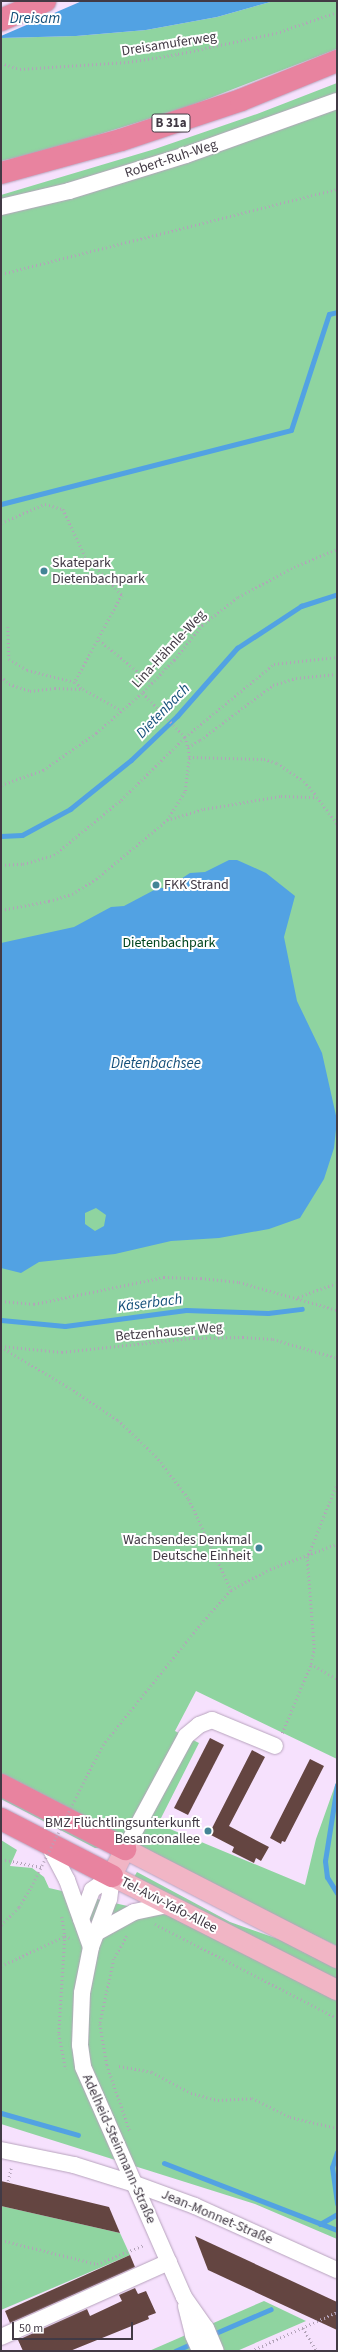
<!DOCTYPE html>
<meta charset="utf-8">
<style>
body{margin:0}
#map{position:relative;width:338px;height:2352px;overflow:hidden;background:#f6e1fd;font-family:"Source Sans 3",sans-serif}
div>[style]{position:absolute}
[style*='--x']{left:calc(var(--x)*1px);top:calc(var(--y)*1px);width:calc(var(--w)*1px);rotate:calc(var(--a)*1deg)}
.green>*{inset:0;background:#8fd4a0}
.water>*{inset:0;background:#52a2e3}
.pier>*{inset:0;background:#f6e1fd}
.stream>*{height:5px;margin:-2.5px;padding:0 2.5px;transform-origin:2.5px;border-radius:2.5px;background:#52a2e3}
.building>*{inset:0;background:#644541}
.path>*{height:2.5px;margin-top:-1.25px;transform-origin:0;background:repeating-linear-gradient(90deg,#b3a3b9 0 1px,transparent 0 4px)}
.roads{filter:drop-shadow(0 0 1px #b7a3bd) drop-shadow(0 0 1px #b7a3bd)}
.minor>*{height:16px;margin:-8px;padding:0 8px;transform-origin:8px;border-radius:8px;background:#fff}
.major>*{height:20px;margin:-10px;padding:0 10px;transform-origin:10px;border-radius:10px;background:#f1b5c5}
.highway>*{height:22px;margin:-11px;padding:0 11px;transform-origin:11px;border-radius:11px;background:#e8839f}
.path-bridge>*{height:2.5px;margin-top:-1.25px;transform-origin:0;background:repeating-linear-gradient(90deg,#b3a3b9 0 1px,transparent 0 4px)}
.dots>*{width:11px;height:11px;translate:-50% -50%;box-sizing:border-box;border:2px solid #fff;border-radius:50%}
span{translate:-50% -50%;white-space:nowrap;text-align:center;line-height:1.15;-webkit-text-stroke:4px #fff;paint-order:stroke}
.shield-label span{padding:1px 3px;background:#fff;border:1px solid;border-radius:3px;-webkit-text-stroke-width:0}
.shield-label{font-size:13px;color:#423a45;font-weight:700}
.street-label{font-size:14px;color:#423a45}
.poi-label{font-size:14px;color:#423a45}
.left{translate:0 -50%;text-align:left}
.right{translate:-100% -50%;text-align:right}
.park-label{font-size:14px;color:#00451d}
.water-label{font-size:15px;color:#15507a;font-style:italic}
.frame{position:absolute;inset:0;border:2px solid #423a45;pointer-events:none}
.scale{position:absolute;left:12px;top:2322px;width:121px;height:18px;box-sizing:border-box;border:2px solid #423a45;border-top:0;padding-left:5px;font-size:12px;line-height:14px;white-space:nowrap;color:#423a45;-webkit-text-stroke:3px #fff;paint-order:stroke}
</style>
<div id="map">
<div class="green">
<div style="clip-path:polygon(274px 1px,337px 1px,337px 49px,187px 107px,46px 151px,1px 161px,1px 38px,76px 36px,146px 30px,217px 17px)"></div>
<div style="clip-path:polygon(337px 83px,337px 1759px,196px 1691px,175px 1731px,199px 1743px,158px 1824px,305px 1885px,316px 1839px,337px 1780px,337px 1946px,176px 1868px,149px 1850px,1px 1775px,1px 195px,155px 149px,257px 114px)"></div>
<div style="clip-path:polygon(1px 1793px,100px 1848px,95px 1848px,1px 1799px)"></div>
<div style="clip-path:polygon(1px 1840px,17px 1850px,10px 1866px,32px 1868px,44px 1877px,49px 1888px,171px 1916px,337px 2001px,337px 2239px,255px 2204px,1px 2124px)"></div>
<div style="clip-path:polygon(137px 1872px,230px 1922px,281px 1940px,337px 1969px,337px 1983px,134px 1877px)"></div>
<div style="clip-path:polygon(1px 2206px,120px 2233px,130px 2255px,1px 2310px)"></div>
<div style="clip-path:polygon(264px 2301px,306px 2321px,237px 2351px,149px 2351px)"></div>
</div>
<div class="water">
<div style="clip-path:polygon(1px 1px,274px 1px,217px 17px,146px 30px,76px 36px,1px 38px)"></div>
<div style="clip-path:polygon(evenodd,229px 860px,237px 860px,266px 873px,295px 896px,284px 937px,297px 1001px,322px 1053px,337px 1120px,334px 1148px,324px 1179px,300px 1218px,269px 1229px,219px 1238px,171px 1241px,115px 1254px,39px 1262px,21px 1273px,1px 1268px,1px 943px,74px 927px,111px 907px,124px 906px,158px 888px,167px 888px,190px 873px,205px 872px,229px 860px,96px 1208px,106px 1215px,104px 1226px,95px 1231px,85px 1224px,85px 1213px,96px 1208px)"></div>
</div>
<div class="pier">
<div style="clip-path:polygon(1px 1px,82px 1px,1px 36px)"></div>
</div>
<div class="stream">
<div style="--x:1;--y:504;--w:299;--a:-14.3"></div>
<div style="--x:291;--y:430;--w:122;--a:-71.9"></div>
<div style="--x:329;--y:314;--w:8;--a:-14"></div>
<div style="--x:1;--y:836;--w:21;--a:-3"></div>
<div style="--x:22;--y:835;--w:55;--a:-28.4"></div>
<div style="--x:70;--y:809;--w:78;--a:-38.8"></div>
<div style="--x:131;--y:760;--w:64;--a:-43.7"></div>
<div style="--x:177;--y:716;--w:91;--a:-48.6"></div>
<div style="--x:237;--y:648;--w:77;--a:-33.3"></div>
<div style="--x:301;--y:606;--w:38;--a:-18"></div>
<div style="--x:1;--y:1320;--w:64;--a:5.4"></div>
<div style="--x:65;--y:1326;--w:122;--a:-7.5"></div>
<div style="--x:186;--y:1310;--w:82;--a:2.1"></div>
<div style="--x:268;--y:1313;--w:34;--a:-7"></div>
<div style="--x:337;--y:1785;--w:77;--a:99"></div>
<div style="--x:325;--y:1861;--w:16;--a:83"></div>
<div style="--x:327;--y:1877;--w:19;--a:58"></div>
<div style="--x:1;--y:2113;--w:80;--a:15.9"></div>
<div style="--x:337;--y:2152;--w:16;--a:108"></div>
<div style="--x:332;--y:2167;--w:37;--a:82"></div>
<div style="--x:164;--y:2163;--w:186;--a:21.2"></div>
<div style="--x:320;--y:2224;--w:20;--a:-30"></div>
<div style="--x:211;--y:2335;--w:65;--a:-23.4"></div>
<div style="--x:175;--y:2351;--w:22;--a:-24"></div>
</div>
<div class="building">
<div style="clip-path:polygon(210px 1738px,224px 1745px,188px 1815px,174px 1808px)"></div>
<div style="clip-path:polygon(252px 1750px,265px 1757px,229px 1826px,269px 1847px,261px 1861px,256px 1858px,254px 1863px,232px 1852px,234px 1847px,209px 1834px)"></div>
<div style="clip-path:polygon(310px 1759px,324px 1766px,285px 1842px,282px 1841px,281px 1844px,270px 1838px)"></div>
<div style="clip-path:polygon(1px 2181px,109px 2207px,120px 2233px,1px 2206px)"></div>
<div style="clip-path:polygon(195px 2236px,337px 2302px,337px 2330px,208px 2270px)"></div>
<div style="clip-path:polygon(130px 2255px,135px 2267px,10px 2323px,5px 2311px)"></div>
<div style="clip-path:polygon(135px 2288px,138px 2294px,146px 2291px,156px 2313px,148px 2316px,149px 2319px,70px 2351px,23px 2351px,18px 2340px,87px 2309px,90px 2316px,122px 2301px,119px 2295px)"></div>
</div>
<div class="path">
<div style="--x:1;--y:63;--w:20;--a:18"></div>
<div style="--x:20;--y:69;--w:108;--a:-3.7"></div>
<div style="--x:128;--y:62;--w:51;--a:-9.1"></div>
<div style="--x:178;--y:54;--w:100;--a:-12.1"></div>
<div style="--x:276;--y:33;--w:65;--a:-19"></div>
<div style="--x:1;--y:274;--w:347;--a:-14.2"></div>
<div style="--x:1;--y:523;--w:48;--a:-23.4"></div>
<div style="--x:45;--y:504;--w:19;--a:16"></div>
<div style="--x:63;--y:509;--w:52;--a:64.9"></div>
<div style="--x:85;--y:556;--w:54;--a:46.5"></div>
<div style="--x:122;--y:595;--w:99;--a:118.4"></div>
<div style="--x:8;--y:627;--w:32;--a:88"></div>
<div style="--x:9;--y:659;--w:21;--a:31"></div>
<div style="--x:27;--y:670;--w:49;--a:14"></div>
<div style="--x:75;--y:682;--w:11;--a:41"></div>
<div style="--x:83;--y:689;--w:43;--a:28.9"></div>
<div style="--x:99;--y:640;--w:68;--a:39.1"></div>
<div style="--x:1;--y:676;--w:11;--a:45"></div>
<div style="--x:9;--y:684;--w:22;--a:18"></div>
<div style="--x:30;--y:691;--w:25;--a:-7"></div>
<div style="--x:55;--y:688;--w:27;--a:2"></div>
<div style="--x:143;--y:693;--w:61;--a:46.3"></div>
<div style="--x:185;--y:737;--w:115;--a:-39.4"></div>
<div style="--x:274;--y:664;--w:63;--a:-6.3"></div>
<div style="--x:189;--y:757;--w:75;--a:1.5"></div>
<div style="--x:264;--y:759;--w:14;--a:17"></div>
<div style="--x:277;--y:763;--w:32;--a:34"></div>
<div style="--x:304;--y:781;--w:20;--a:49"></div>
<div style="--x:1;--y:785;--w:45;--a:-19.7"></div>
<div style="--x:43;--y:770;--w:65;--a:-34.9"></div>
<div style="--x:96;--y:733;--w:62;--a:-41.1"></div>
<div style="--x:143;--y:692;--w:45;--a:-45.9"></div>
<div style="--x:174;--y:660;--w:45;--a:-51.3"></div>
<div style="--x:202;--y:625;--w:46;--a:-37.9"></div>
<div style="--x:238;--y:597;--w:64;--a:-28.2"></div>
<div style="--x:294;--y:567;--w:47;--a:-22.7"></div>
<div style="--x:167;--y:820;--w:34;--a:-58"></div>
<div style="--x:185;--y:791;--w:34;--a:-83"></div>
<div style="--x:189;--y:757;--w:10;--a:-96"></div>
<div style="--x:1;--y:865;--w:22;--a:-3"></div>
<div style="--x:23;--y:864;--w:32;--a:-16"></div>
<div style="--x:54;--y:855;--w:87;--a:-39.4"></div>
<div style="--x:121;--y:800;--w:90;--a:-44.5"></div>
<div style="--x:185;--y:737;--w:10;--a:73"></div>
<div style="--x:188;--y:747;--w:14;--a:-30"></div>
<div style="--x:200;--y:740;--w:91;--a:-37"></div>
<div style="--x:273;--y:685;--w:24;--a:-17"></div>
<div style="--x:296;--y:678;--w:41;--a:-5.6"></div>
<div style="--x:1;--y:910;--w:49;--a:-10.6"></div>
<div style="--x:49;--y:901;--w:24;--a:-17"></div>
<div style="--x:72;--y:894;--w:28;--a:-32"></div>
<div style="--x:96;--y:879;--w:92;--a:-39.7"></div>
<div style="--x:167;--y:820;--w:39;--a:-17"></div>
<div style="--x:204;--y:809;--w:78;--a:-9.6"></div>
<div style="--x:281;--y:796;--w:36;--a:2"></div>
<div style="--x:317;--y:797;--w:34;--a:53"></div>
<div style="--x:298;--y:1297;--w:41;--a:-19.7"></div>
<div style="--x:1;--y:1301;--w:33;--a:5"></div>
<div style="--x:34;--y:1304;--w:133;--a:-11.7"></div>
<div style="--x:164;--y:1277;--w:37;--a:2"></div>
<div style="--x:201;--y:1278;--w:38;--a:6"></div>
<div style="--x:239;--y:1282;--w:102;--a:15.9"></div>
<div style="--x:1;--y:1346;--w:61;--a:5.6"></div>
<div style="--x:62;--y:1352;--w:133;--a:-6.1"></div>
<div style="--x:194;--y:1338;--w:49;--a:-1.2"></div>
<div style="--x:243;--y:1337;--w:30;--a:4"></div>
<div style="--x:273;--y:1339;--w:67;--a:16.5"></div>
<div style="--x:1;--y:1347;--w:80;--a:30.7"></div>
<div style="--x:70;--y:1388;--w:58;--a:33.7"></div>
<div style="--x:118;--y:1420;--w:52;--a:43.5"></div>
<div style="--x:156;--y:1456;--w:54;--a:52.5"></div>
<div style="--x:189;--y:1499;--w:100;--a:65.2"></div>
<div style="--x:311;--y:1664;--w:30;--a:30"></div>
<div style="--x:282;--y:1733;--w:75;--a:-67.2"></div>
<div style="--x:311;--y:1664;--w:15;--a:-79"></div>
<div style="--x:314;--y:1649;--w:91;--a:-94.4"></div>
<div style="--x:307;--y:1558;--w:81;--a:-68.2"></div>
<div style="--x:86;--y:1777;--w:40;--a:-62"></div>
<div style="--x:105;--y:1742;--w:148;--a:-51"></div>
<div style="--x:198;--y:1627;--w:50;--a:-48.3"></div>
<div style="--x:231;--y:1590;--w:44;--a:-28.3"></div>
<div style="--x:270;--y:1569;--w:72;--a:-20.5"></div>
<div style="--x:1;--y:1859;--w:41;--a:11.3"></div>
<div style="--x:62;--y:1917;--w:19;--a:81"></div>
<div style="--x:65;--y:1936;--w:98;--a:93.5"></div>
<div style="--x:59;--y:2034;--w:36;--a:79"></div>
<div style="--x:155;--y:1924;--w:205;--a:27.3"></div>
<div style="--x:1;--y:1925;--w:25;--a:-45"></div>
<div style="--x:19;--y:1907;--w:23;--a:-59"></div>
<div style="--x:127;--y:1936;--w:26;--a:119"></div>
<div style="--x:114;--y:1959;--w:66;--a:102.2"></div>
<div style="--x:100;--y:2024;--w:42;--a:80.3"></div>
<div style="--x:107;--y:2065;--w:70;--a:70.8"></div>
<div style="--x:1;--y:1966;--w:71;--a:-25.1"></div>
<div style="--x:65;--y:1936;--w:8;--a:23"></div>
<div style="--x:119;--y:2066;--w:34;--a:10"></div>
<div style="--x:152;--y:2072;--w:44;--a:28.3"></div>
<div style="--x:191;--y:2093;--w:28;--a:15"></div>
<div style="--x:218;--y:2100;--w:34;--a:-3"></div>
<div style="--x:252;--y:2098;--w:42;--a:26.6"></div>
<div style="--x:290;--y:2117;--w:48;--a:13.2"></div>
<div style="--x:8;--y:2181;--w:13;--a:-77"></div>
<div style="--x:1;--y:2240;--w:99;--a:14"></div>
<div style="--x:97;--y:2264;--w:51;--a:-22"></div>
<div style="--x:303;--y:2328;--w:27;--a:59"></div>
<div style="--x:251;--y:2351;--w:94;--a:-24.4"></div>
</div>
<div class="roads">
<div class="minor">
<div style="--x:1;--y:207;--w:70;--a:-13.2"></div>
<div style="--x:69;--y:191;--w:122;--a:-17.1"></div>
<div style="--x:186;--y:155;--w:160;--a:-19.7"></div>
<div style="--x:48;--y:1844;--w:41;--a:62.2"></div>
<div style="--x:67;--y:1880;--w:71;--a:70.3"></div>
<div style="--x:125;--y:1849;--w:128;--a:-61.6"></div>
<div style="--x:186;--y:1736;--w:17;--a:-40"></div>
<div style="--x:199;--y:1725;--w:14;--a:-21"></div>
<div style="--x:212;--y:1720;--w:68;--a:22.4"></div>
<div style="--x:112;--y:1876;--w:23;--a:97"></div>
<div style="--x:109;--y:1899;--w:51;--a:110.6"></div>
<div style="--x:91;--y:1947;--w:47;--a:101.1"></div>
<div style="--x:82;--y:1993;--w:52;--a:92.2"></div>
<div style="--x:80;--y:2045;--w:22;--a:82"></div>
<div style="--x:83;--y:2067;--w:251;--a:66.3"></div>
<div style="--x:184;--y:2297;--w:38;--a:55"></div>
<div style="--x:206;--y:2328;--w:25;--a:67"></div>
<div style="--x:81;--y:1919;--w:31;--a:-69"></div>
<div style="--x:92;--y:1890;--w:24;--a:-35"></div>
<div style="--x:96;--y:1933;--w:43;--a:-28.9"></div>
<div style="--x:134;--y:1912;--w:34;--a:-12"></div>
<div style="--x:1;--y:2150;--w:75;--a:11.6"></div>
<div style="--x:74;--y:2165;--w:64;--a:17.3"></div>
<div style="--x:135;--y:2184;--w:64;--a:20.1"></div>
<div style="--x:195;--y:2206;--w:156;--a:24.3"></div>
<div style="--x:186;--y:2306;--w:30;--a:76"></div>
<div style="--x:193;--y:2335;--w:17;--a:66"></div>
<div style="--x:1;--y:2337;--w:184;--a:-24.1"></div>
</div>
<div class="major">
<div style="--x:337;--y:1958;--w:238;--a:-152.8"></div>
<div style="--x:125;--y:1849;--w:30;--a:116"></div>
<div style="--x:112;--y:1876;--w:252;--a:26.9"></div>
</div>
<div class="highway">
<div style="--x:1;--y:20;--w:48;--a:-23.4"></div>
<div style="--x:1;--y:173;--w:124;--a:-15.4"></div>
<div style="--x:121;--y:140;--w:126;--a:-18.4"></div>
<div style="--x:241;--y:100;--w:104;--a:-22.1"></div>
<div style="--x:1;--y:1785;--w:140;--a:27.3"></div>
<div style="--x:1;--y:1819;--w:125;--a:27.2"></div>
</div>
</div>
<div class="path-bridge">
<div style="--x:31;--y:1887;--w:123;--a:-63.4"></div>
</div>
<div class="dots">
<div style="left:44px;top:571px;background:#438596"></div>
<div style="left:156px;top:885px;background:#438596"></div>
<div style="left:259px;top:1548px;background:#438596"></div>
<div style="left:208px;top:1831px;background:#438596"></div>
</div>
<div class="shield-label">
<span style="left:171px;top:123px">B 31a</span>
</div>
<div class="street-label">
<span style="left:169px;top:44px;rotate:-9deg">Dreisamuferweg</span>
<span style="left:171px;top:159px;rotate:-18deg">Robert-Ruh-Weg</span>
<span style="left:169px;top:649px;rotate:-47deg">Lina-Hähnle-Weg</span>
<span style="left:169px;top:1332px;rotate:-5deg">Betzenhauser Weg</span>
<span style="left:169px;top:1905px;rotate:27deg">Tel-Aviv-Yafo-Allee</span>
<span style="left:119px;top:2149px;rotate:66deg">Adelheid-Steinmann-Straße</span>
<span style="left:217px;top:2217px;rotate:23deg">Jean-Monnet-Straße</span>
</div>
<div class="poi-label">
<span class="left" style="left:52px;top:571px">Skatepark<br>Dietenbachpark</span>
<span class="left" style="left:164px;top:885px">FKK Strand</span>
<span class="right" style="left:251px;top:1548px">Wachsendes Denkmal<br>Deutsche Einheit</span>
<span class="right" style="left:200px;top:1831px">BMZ Flüchtlingsunterkunft<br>Besanconallee</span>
</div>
<div class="park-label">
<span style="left:169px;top:943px">Dietenbachpark</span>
</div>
<div class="water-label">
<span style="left:35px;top:19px">Dreisam</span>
<span style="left:163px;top:711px;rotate:-46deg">Dietenbach</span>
<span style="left:156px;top:1064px">Dietenbachsee</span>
<span style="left:150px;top:1303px;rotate:-7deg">Käserbach</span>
</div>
<div class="frame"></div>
<div class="scale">50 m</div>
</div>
